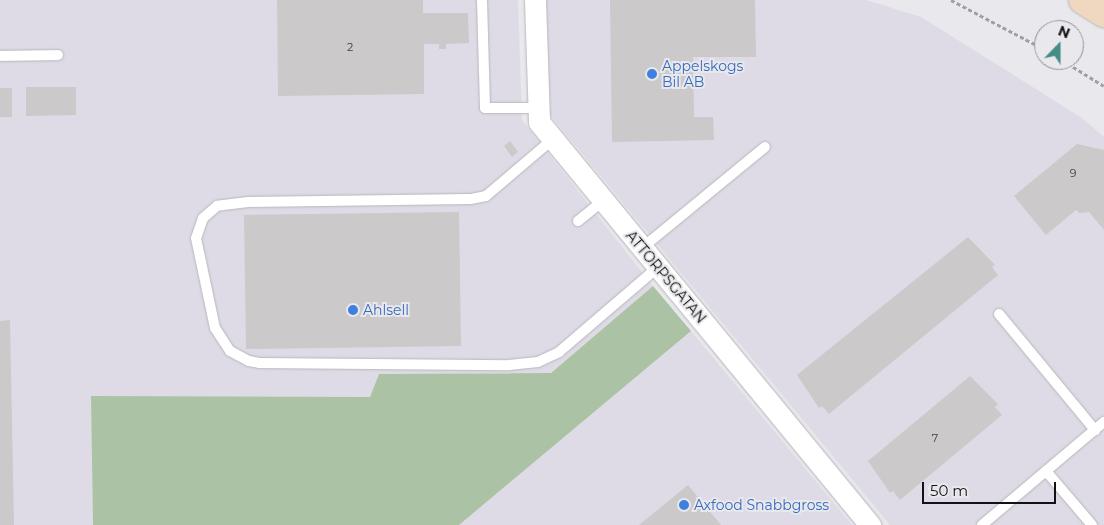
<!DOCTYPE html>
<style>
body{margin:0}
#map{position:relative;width:1104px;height:525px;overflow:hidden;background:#e9e8ec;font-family:Montserrat,sans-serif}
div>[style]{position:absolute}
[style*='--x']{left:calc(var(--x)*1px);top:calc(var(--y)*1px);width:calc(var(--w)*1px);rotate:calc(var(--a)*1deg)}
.built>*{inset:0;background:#dedbe6}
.green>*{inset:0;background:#abc3a4}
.building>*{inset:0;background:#ccc9ca}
.path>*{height:3px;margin-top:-1.5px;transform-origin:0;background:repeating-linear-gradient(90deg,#9f9fa2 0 4px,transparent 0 6.5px)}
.roads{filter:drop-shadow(0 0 1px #b8b7bb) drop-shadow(0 0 1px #b8b7bb)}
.service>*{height:10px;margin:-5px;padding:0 5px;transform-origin:5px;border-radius:5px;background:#fff}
.minor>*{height:21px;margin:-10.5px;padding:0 10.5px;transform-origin:10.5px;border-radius:10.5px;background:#fff}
.secondary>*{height:28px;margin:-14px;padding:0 14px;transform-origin:14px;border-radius:14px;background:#efd8bf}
.dots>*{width:14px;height:14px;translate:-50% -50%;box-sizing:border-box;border:2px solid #e9e8ec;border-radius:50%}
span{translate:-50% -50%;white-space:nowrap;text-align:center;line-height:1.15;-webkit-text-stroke:4px #e9e8ec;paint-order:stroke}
.number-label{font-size:11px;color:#404041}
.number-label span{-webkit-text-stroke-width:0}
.shop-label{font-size:14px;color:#366cbe}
.left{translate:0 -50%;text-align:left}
.street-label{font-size:14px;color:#121213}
.north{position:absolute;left:1034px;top:20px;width:50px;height:50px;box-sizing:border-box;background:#e9e8ec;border:1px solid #939295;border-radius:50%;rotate:22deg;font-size:14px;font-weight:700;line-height:20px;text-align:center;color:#121213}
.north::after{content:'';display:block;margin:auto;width:18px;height:22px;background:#458c89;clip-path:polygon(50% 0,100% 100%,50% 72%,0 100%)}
.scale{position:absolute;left:922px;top:482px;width:134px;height:22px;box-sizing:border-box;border:2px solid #121213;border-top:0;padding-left:6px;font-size:15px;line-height:18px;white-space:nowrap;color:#121213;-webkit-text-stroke:4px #e9e8ec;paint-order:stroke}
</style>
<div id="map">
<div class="built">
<div style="clip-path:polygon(0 0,518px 0,522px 120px,653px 286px,551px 373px,379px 374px,370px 397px,92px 396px,93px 525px,0 525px)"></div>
<div style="clip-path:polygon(546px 0,866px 0,921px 17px,1082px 118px,1104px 137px,1104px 525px,890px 525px,551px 116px,546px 104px)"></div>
<div style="clip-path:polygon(691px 331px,852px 525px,459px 525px)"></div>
</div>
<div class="green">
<div style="clip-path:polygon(653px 286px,691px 331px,459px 525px,93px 525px,91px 396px,370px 397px,379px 374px,551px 373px)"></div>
</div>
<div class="building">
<div style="clip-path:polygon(277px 0,423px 0,423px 13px,468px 13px,469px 43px,446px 44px,446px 49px,439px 49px,439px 44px,424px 44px,424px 94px,278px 96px)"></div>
<div style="clip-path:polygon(610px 0,755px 0,756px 57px,693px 57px,694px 117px,713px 117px,714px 140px,612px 142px)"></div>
<div style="clip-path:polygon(26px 87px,76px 87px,76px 115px,26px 116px)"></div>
<div style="clip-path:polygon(0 88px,12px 88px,12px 117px,0 117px)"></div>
<div style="clip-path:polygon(510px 141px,518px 152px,512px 157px,504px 146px)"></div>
<div style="clip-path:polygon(1077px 144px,1104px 150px,1104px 230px,1089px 212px,1079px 213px,1076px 210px,1046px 235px,1014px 196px)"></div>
<div style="clip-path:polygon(459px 212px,461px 346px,246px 349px,244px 215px)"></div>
<div style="clip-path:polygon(968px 237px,995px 265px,992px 267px,998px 275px,829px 414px,822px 406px,819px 408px,797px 375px)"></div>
<div style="clip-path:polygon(10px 320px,14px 525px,0 525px,0 321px)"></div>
<div style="clip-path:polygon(970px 376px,998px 404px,995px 407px,1002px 415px,900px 500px,893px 491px,890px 493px,868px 461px)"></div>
<div style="clip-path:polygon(688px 485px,721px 525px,639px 525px)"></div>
</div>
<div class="path">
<div style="--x:951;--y:0;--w:105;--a:27.8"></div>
<div style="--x:1062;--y:60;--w:49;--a:31.8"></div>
</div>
<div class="roads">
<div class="service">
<div style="--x:482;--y:0;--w:108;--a:88.4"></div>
<div style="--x:485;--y:108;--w:52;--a:0"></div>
<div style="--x:0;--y:56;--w:58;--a:-1"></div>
<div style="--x:553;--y:139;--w:88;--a:139.6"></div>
<div style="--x:486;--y:196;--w:16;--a:169"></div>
<div style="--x:470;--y:199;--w:222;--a:179.2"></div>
<div style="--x:248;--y:202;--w:31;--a:173"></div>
<div style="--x:217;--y:206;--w:18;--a:139"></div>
<div style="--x:203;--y:218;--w:21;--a:109"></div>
<div style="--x:196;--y:238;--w:92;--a:78.1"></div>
<div style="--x:215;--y:328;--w:27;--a:57"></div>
<div style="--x:230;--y:351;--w:21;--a:28"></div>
<div style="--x:249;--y:361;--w:10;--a:11"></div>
<div style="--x:259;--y:363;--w:250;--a:0.5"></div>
<div style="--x:509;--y:365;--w:29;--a:-6"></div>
<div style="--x:538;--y:362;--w:23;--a:-25"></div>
<div style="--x:559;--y:352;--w:130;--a:-40.6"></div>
<div style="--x:578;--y:221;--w:32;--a:-39"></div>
<div style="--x:642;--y:248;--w:159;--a:-39.4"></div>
<div style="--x:999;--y:314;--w:151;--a:50.4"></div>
<div style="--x:1046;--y:471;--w:71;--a:49.6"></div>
<div style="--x:982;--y:525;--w:160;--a:-40.2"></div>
</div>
<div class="minor">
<div style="--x:535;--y:0;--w:122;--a:88.1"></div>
<div style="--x:539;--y:122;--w:522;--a:50.6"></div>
</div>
<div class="secondary">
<div style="--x:1083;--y:0;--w:25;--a:32"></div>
</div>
</div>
<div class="dots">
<div style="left:652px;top:74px;background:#3f7fe0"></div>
<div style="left:353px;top:310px;background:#3f7fe0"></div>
<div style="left:684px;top:505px;background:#3f7fe0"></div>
</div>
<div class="number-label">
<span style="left:350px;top:47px">2</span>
<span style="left:1073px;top:173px">9</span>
<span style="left:935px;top:438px">7</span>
</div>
<div class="shop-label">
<span class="left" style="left:662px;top:74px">Appelskogs<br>Bil AB</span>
<span class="left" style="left:363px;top:310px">Ahlsell</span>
<span class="left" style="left:694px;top:505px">Axfood Snabbgross</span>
</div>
<div class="street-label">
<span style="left:666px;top:277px;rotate:50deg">ATTORPSGATAN</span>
</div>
<div class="north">N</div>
<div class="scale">50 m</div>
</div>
